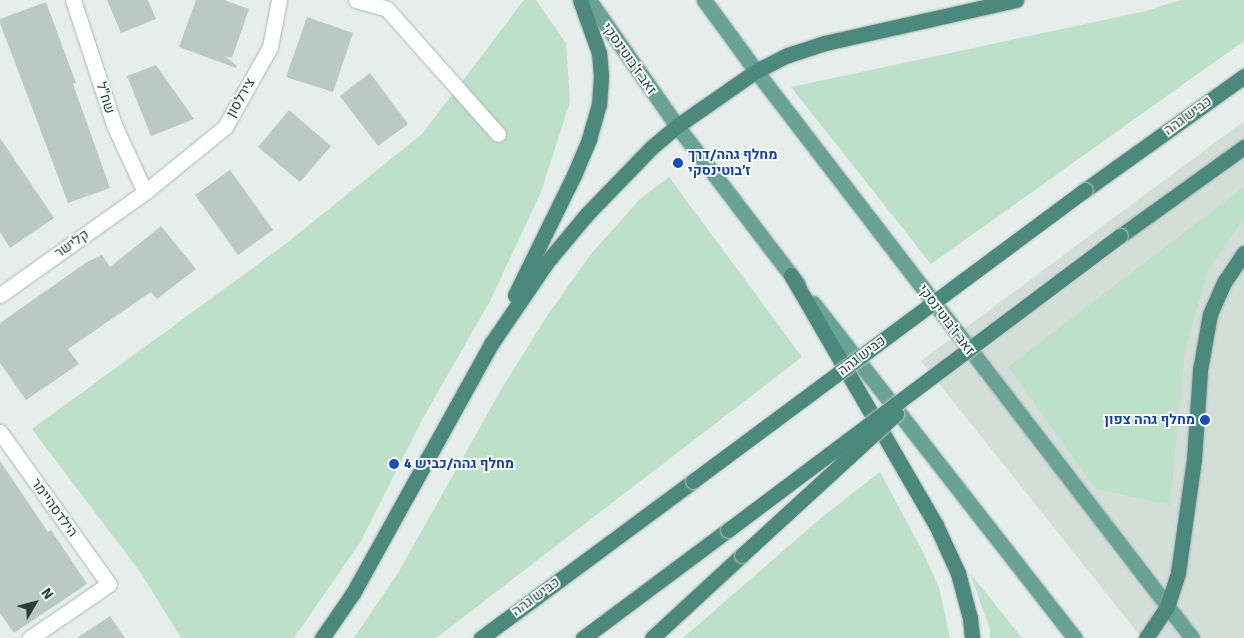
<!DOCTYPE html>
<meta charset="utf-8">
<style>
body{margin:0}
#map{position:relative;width:1244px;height:638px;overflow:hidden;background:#e5eeea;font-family:Signika,Heebo,sans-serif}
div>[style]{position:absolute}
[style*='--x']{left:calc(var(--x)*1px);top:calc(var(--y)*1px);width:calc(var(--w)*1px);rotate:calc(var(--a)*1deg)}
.built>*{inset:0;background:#d3ded9}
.green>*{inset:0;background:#bedfc8}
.building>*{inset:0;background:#bac9c3}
.roads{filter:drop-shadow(0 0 1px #a7b6b1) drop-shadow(0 0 1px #a7b6b1)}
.minor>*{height:15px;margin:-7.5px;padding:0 7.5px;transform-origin:7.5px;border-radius:7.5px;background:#fff}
.primary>*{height:15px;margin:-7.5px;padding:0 7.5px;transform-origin:7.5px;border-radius:7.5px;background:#6aa396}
.trunk>*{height:15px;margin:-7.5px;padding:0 7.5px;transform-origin:7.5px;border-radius:7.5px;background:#4d887c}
.bridges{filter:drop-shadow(0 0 1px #c2cac8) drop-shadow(0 0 1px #c2cac8)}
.trunk-bridge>*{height:15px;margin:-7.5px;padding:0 7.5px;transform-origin:7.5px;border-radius:7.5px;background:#4d887c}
.dots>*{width:14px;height:14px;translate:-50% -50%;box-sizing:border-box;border:2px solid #f6faf8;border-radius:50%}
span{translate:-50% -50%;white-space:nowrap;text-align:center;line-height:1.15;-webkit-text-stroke:4px #f6faf8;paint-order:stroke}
.street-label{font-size:14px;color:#244039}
.transit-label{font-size:14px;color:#164399;font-weight:700}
.left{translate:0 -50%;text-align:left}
.right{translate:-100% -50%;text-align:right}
.north{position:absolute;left:10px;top:578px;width:50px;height:50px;-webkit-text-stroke:4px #f6faf8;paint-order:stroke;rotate:53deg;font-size:14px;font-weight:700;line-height:20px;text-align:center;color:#244039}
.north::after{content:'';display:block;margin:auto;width:18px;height:22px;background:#244039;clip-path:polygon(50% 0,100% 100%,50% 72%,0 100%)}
</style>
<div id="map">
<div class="built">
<div style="clip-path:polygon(1244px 121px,1244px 638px,1142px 638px,921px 361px)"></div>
</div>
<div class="green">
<div style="clip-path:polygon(524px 0,536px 0,566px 43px,570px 102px,541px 192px,490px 301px,423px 418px,361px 541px,294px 638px,181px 638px,141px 573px,32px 429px,283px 246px,422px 134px)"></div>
<div style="clip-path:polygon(1180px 0,1244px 0,1244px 41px,931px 264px,791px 87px,1146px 11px)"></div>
<div style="clip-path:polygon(669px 177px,802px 357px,436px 638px,354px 638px,398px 573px,502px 388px,547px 316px,591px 254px,640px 199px)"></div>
<div style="clip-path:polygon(1244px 187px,1244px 218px,1208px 270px,1185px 350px,1170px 505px,1096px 489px,1008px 367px)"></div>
<div style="clip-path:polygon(880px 472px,924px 554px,939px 588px,950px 638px,683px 638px,821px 518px)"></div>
<div style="clip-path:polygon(970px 573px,1022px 638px,990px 638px,990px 630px)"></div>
</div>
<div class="building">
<div style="clip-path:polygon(107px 0,148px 0,156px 19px,121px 33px)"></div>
<div style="clip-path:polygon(196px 0,224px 0,249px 9px,232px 58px,225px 56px,237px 66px,236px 68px,179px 47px)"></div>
<div style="clip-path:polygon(46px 2px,76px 83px,73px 84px,110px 188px,68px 203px,0 23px,0 19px)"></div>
<div style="clip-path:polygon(307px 17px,353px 33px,333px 92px,286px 77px)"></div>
<div style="clip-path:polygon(156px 65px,194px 119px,151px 136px,127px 76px)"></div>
<div style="clip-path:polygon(370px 73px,408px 124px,378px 146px,340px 96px)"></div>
<div style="clip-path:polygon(289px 110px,331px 146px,300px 182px,258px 147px)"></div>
<div style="clip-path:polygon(0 138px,54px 218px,10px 248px,0 232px)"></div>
<div style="clip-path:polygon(230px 170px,273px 230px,238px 255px,195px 195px)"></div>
<div style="clip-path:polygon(161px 226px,196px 269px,157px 299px,151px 292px,68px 349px,79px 364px,26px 400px,0 363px,0 323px,87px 262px,102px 255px,110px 267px)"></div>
<div style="clip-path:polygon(0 461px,48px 532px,51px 530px,87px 584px,14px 633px,0 613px)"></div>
<div style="clip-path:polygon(110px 616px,125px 638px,77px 638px)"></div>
</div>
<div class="roads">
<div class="minor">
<div style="--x:73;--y:0;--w:132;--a:71.8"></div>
<div style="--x:114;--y:125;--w:74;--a:65.2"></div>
<div style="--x:356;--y:0;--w:32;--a:16"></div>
<div style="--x:387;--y:9;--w:167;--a:48.4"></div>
<div style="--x:0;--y:295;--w:178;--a:-35.4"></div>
<div style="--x:145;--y:192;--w:103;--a:-39.1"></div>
<div style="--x:225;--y:127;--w:92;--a:-60.6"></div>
<div style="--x:270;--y:47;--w:48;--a:-79.2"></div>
<div style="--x:0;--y:432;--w:187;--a:54.4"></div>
<div style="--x:109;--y:584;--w:96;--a:145.6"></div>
</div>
<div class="primary">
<div style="--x:589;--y:0;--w:154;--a:55.1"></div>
<div style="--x:677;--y:126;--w:199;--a:52.6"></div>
<div style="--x:704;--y:0;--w:88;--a:53.8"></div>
<div style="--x:756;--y:71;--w:715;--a:52.44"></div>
<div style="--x:813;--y:303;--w:425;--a:52"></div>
</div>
<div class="trunk">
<div style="--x:1085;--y:190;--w:196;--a:-35.6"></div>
<div style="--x:1120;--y:236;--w:153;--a:-35.7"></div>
<div style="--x:791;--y:275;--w:289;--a:59.9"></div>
<div style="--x:936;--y:525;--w:53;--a:65.4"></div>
<div style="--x:958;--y:573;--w:47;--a:75.1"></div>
<div style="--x:970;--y:618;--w:20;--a:84"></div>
<div style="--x:515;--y:295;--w:134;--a:-63.8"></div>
<div style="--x:574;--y:175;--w:39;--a:-67"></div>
<div style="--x:589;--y:139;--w:35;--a:-74"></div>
<div style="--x:599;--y:105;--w:30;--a:-86"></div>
<div style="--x:601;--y:75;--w:22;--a:-95"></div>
<div style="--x:599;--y:53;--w:56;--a:-109.7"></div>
<div style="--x:322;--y:638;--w:55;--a:-55.4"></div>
<div style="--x:353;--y:593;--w:285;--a:-61"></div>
<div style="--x:491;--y:344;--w:99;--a:-55.7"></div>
<div style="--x:547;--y:262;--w:62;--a:-50.2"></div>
<div style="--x:587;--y:214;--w:93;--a:-45.9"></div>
<div style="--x:652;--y:147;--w:33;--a:-40"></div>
<div style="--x:677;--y:126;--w:96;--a:-34.8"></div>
<div style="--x:756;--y:71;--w:36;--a:-27"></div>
<div style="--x:788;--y:55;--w:39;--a:-18"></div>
<div style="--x:825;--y:43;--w:196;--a:-12.7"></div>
<div style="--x:481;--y:638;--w:264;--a:-36.5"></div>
<div style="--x:583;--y:638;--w:181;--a:-36.7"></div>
<div style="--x:652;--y:638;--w:122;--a:-42.7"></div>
<div style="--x:1146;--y:638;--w:37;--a:-56"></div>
<div style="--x:1167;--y:607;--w:36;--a:-72"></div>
<div style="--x:1178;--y:573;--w:115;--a:-82"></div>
<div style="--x:1194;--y:459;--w:89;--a:-86.1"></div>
<div style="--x:1200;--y:370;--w:57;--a:-79.9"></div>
<div style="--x:1210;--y:314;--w:36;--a:-66"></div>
<div style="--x:1225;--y:281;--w:34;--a:-56"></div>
</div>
</div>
<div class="bridges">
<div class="trunk-bridge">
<div style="--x:693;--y:481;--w:488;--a:-36.6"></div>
<div style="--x:728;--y:530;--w:490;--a:-36.9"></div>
<div style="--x:742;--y:555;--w:209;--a:-42.5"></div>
</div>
</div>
<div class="dots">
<div style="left:678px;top:163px;background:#1a4fb4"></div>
<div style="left:1205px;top:420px;background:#1a4fb4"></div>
<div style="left:394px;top:464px;background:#1a4fb4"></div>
</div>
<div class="street-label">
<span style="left:629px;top:59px;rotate:55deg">זאב ז'בוטינסקי</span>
<span style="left:105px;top:98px;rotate:72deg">שח"ל</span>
<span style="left:241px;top:98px;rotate:-60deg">צירלסון</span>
<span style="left:1188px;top:116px;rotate:-36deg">כביש גהה</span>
<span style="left:72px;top:244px;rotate:-35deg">קלישר</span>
<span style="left:946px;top:320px;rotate:53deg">זאב ז'בוטינסקי</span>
<span style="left:862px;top:356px;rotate:-37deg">כביש גהה</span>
<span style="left:54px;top:508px;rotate:54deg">הילדסהיימר</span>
<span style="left:536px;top:597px;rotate:-36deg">כביש גהה</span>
</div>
<div class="transit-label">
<span class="left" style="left:688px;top:163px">מחלף גהה/דרך<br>ז׳בוטינסקי</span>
<span class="right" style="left:1195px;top:420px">מחלף גהה צפון</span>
<span class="left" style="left:404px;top:464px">מחלף גהה/כביש 4</span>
</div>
<div class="north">N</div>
</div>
